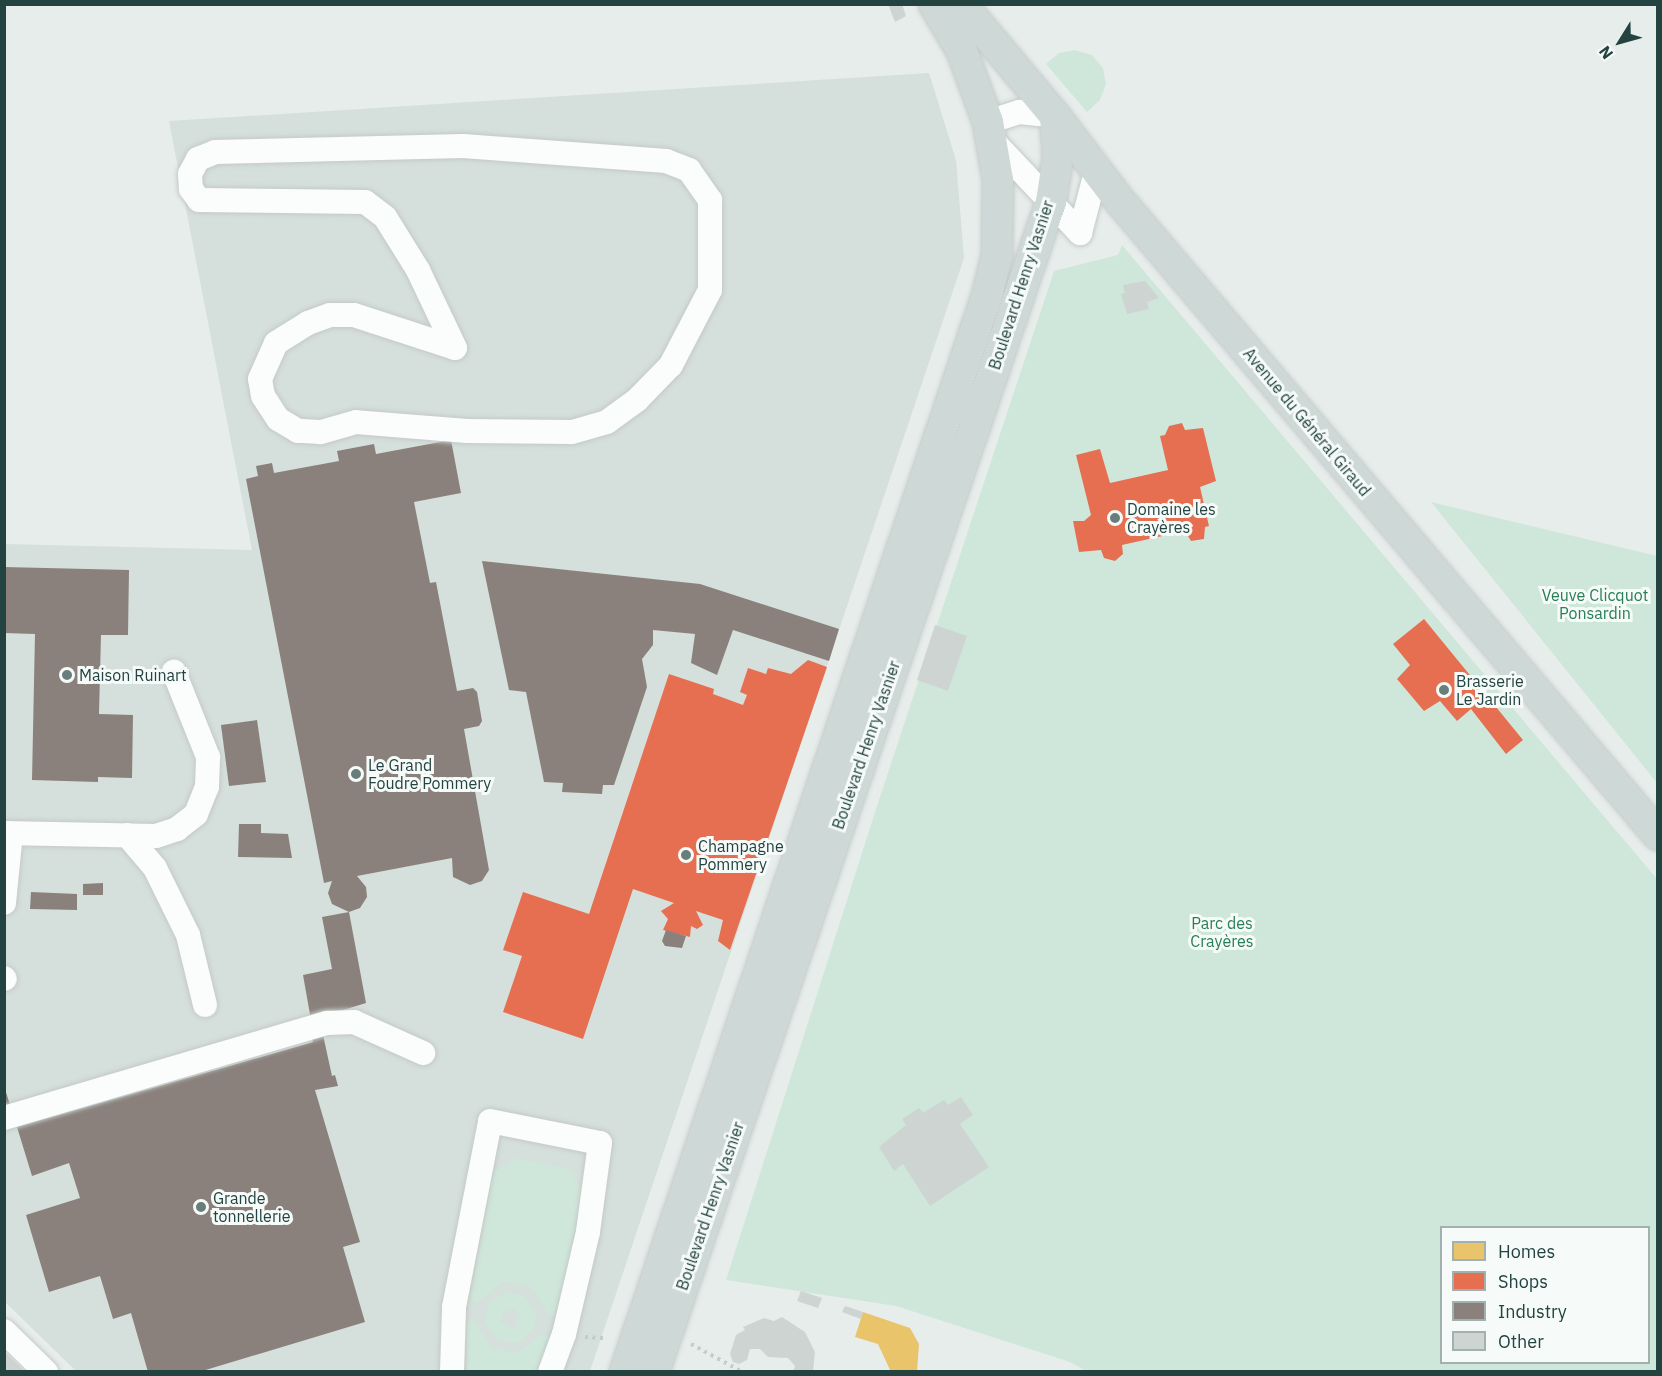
<!DOCTYPE html>
<meta charset="utf-8">
<style>
body{margin:0}
#map{position:relative;width:1662px;height:1376px;overflow:hidden;background:#e7edeb;font-family:"IBM Plex Sans",sans-serif}
div>[style]{position:absolute}
[style*='--x']{left:calc(var(--x)*1px);top:calc(var(--y)*1px);width:calc(var(--w)*1px);rotate:calc(var(--a)*1deg)}
.built>*{inset:0;background:#d5dfdb}
.green>*{inset:0;background:#cfe7da}
.homes>*{inset:0;background:#e9c46a}
.shops>*{inset:0;background:#e76f51}
.industry>*{inset:0;background:#8a817c}
.building>*{inset:0;background:#ced4d2}
.path>*{height:4px;margin-top:-2px;transform-origin:0;background:repeating-linear-gradient(90deg,#c2cccb 0 3px,transparent 0 7.5px)}
.roads{filter:drop-shadow(0 0 2px #c4cac8) drop-shadow(0 0 2px #c4cac8)}
.minor>*{height:24px;margin:-12px;padding:0 12px;transform-origin:12px;border-radius:12px;background:#fbfcfc}
.major>*{height:30px;margin:-15px;padding:0 15px;transform-origin:15px;border-radius:15px;background:#ced8d7}
.dots>*{width:16px;height:16px;translate:-50% -50%;box-sizing:border-box;border:3px solid #f6fbf9;border-radius:50%}
span{translate:-50% -50%;white-space:nowrap;text-align:center;line-height:1.15;-webkit-text-stroke:6px #f6fbf9;paint-order:stroke}
.street-label{font-size:16px;color:#22433f}
.poi-label{font-size:16px;color:#22433f}
.left{translate:0 -50%;text-align:left}
.park-label{font-size:16px;color:#287e56}
.frame{position:absolute;inset:0;border:6px solid #22433f;pointer-events:none}
.legend{position:absolute;left:1440px;top:1226px;width:210px;height:138px;box-sizing:border-box;background:#f6fbf9;border:2px solid #a1b1af;margin:0;padding:8px 10px;list-style:none;font-size:18px;color:#22433f}
.legend li{display:flex;align-items:center;gap:12px;height:30px}
.legend b{width:30px;border:2px solid #a1b1af}
.north{position:absolute;left:1590px;top:12px;width:60px;height:60px;-webkit-text-stroke:4px #f6fbf9;paint-order:stroke;rotate:233deg;font-size:16px;font-weight:700;line-height:24px;text-align:center;color:#22433f}
.north::after{content:'';display:block;margin:auto;width:21px;height:27px;background:#22433f;clip-path:polygon(50% 0,100% 100%,50% 72%,0 100%)}
</style>
<div id="map">
<div class="built">
<div style="clip-path:polygon(929px 73px,956px 160px,964px 258px,590px 1371px,76px 1371px,5px 1302px,5px 544px,252px 550px,169px 121px)"></div>
</div>
<div class="green">
<div style="clip-path:polygon(1075px 50px,1092px 55px,1103px 68px,1106px 84px,1100px 100px,1087px 112px,1046px 64px,1059px 53px)"></div>
<div style="clip-path:polygon(evenodd,1122px 245px,1657px 879px,1657px 1371px,1086px 1371px,1070px 1362px,896px 1306px,726px 1280px,876px 809px,1054px 271px,1118px 255px,1122px 245px,1442px 1228px,1648px 1228px,1648px 1362px,1442px 1362px,1442px 1228px)"></div>
<div style="clip-path:polygon(1431px 502px,1657px 556px,1657px 783px)"></div>
<div style="clip-path:polygon(516px 1158px,569px 1169px,582px 1190px,559px 1318px,548px 1314px,530px 1286px,503px 1282px,477px 1302px,470px 1301px,493px 1172px)"></div>
<div style="clip-path:polygon(evenodd,505px 1292px,524px 1295px,536px 1313px,533px 1330px,519px 1343px,498px 1340px,485px 1323px,488px 1304px,505px 1292px,508px 1309px,516px 1310px,520px 1317px,514px 1329px,500px 1321px,502px 1314px,508px 1309px)"></div>
<div style="clip-path:polygon(467px 1320px,475px 1321px,491px 1347px,517px 1353px,542px 1334px,553px 1338px,541px 1371px,467px 1372px)"></div>
</div>
<div class="homes">
<div style="clip-path:polygon(863px 1312px,910px 1328px,919px 1344px,917px 1372px,891px 1372px,878px 1344px,855px 1337px)"></div>
</div>
<div class="shops">
<div style="clip-path:polygon(1182px 423px,1185px 430px,1203px 428px,1216px 481px,1200px 487px,1209px 526px,1205px 527px,1204px 539px,1191px 541px,1185px 531px,1122px 545px,1123px 554px,1115px 561px,1104px 558px,1101px 550px,1079px 552px,1073px 521px,1084px 521px,1091px 515px,1076px 455px,1100px 449px,1110px 483px,1168px 470px,1160px 436px,1165px 435px,1169px 426px)"></div>
<div style="clip-path:polygon(1424px 619px,1523px 740px,1506px 754px,1471px 709px,1457px 721px,1440px 701px,1424px 711px,1397px 679px,1410px 665px,1393px 644px)"></div>
<div style="clip-path:polygon(808px 660px,827px 667px,730px 950px,718px 941px,723px 920px,696px 911px,703px 925px,697px 929px,691px 926px,690px 937px,663px 930px,668px 919px,661px 911px,674px 903px,633px 889px,583px 1039px,503px 1012px,522px 956px,503px 950px,523px 892px,589px 914px,669px 674px,714px 689px,713px 694px,743px 705px,747px 695px,740px 692px,748px 668px,766px 674px,768px 668px,791px 674px)"></div>
</div>
<div class="industry">
<div style="clip-path:polygon(451px 440px,461px 493px,414px 502px,430px 583px,436px 582px,457px 691px,473px 688px,477px 692px,482px 721px,479px 726px,464px 729px,489px 870px,482px 881px,470px 885px,453px 877px,452px 858px,357px 876px,366px 887px,367px 897px,360px 908px,349px 912px,366px 1003px,311px 1020px,303px 975px,332px 969px,322px 917px,349px 912px,332px 904px,328px 893px,332px 881px,324px 883px,246px 479px,258px 476px,256px 466px,272px 463px,274px 473px,339px 461px,337px 451px,374px 444px,376px 454px)"></div>
<div style="clip-path:polygon(482px 561px,700px 584px,839px 629px,829px 661px,733px 630px,717px 675px,691px 663px,695px 634px,653px 630px,653px 645px,642px 659px,647px 687px,614px 785px,603px 785px,602px 794px,562px 792px,563px 783px,544px 782px,526px 692px,509px 690px)"></div>
<div style="clip-path:polygon(4px 567px,129px 570px,128px 635px,101px 635px,99px 714px,133px 715px,132px 778px,98px 777px,98px 782px,32px 780px,35px 634px,4px 633px)"></div>
<div style="clip-path:polygon(257px 720px,266px 782px,229px 786px,221px 725px)"></div>
<div style="clip-path:polygon(239px 824px,261px 824px,261px 833px,288px 834px,292px 858px,238px 857px)"></div>
<div style="clip-path:polygon(103px 883px,103px 895px,83px 895px,83px 884px)"></div>
<div style="clip-path:polygon(31px 892px,77px 894px,77px 910px,30px 909px)"></div>
<div style="clip-path:polygon(666px 930px,686px 936px,682px 948px,665px 946px,662px 941px)"></div>
<div style="clip-path:polygon(323px 1035px,332px 1076px,335px 1075px,338px 1086px,315px 1090px,360px 1242px,343px 1247px,365px 1322px,199px 1372px,148px 1372px,131px 1313px,113px 1319px,100px 1276px,49px 1292px,26px 1215px,80px 1198px,69px 1163px,32px 1176px,17px 1127px,313px 1042px,312px 1039px)"></div>
<div style="clip-path:polygon(4px 1086px,11px 1108px,4px 1110px)"></div>
</div>
<div class="building">
<div style="clip-path:polygon(888px 4px,902px 4px,906px 16px,895px 22px)"></div>
<div style="clip-path:polygon(1145px 281px,1159px 298px,1147px 302px,1149px 309px,1127px 314px,1121px 294px,1125px 293px,1123px 285px)"></div>
<div style="clip-path:polygon(935px 625px,967px 636px,948px 691px,917px 680px)"></div>
<div style="clip-path:polygon(961px 1097px,973px 1115px,960px 1124px,989px 1167px,930px 1206px,903px 1164px,894px 1171px,879px 1147px,906px 1125px,902px 1119px,919px 1108px,923px 1113px,944px 1100px,948px 1105px)"></div>
<div style="clip-path:polygon(801px 1291px,822px 1298px,818px 1308px,797px 1301px)"></div>
<div style="clip-path:polygon(845px 1306px,863px 1312px,861px 1319px,842px 1312px)"></div>
<div style="clip-path:polygon(782px 1317px,805px 1332px,815px 1352px,813px 1372px,793px 1372px,795px 1366px,788px 1358px,768px 1357px,760px 1349px,750px 1349px,747px 1360px,739px 1364px,733px 1362px,730px 1354px,736px 1335px,745px 1330px,743px 1327px,764px 1318px,774px 1321px)"></div>
<div style="clip-path:polygon(4px 1351px,25px 1372px,4px 1372px)"></div>
</div>
<div class="path">
<div style="--x:585;--y:1337;--w:22;--a:3"></div>
<div style="--x:691;--y:1344;--w:55;--a:28.4"></div>
</div>
<div class="roads">
<div class="minor">
<div style="--x:988;--y:122;--w:33;--a:-18"></div>
<div style="--x:1019;--y:112;--w:36;--a:6"></div>
<div style="--x:993;--y:141;--w:127;--a:46.6"></div>
<div style="--x:463;--y:146;--w:204;--a:4.2"></div>
<div style="--x:666;--y:161;--w:25;--a:21"></div>
<div style="--x:689;--y:170;--w:37;--a:55"></div>
<div style="--x:710;--y:200;--w:90;--a:90"></div>
<div style="--x:710;--y:290;--w:85;--a:117.5"></div>
<div style="--x:671;--y:365;--w:49;--a:134.2"></div>
<div style="--x:637;--y:400;--w:37;--a:144"></div>
<div style="--x:607;--y:422;--w:37;--a:164"></div>
<div style="--x:571;--y:432;--w:104;--a:-179.4"></div>
<div style="--x:467;--y:431;--w:111;--a:-175.4"></div>
<div style="--x:356;--y:422;--w:37;--a:164"></div>
<div style="--x:320;--y:432;--w:22;--a:-177"></div>
<div style="--x:298;--y:431;--w:23;--a:-149"></div>
<div style="--x:278;--y:419;--w:27;--a:-123"></div>
<div style="--x:263;--y:396;--w:17;--a:-100"></div>
<div style="--x:260;--y:379;--w:39;--a:-66"></div>
<div style="--x:276;--y:343;--w:38;--a:-32"></div>
<div style="--x:308;--y:323;--w:23;--a:-20"></div>
<div style="--x:330;--y:315;--w:24;--a:0"></div>
<div style="--x:354;--y:315;--w:106;--a:18.1"></div>
<div style="--x:455;--y:348;--w:86;--a:-115.4"></div>
<div style="--x:418;--y:270;--w:62;--a:-121.9"></div>
<div style="--x:385;--y:217;--w:25;--a:-143"></div>
<div style="--x:365;--y:202;--w:166;--a:-179.3"></div>
<div style="--x:199;--y:200;--w:14;--a:-126"></div>
<div style="--x:191;--y:189;--w:15;--a:-94"></div>
<div style="--x:190;--y:174;--w:17;--a:-62"></div>
<div style="--x:198;--y:159;--w:18;--a:-22"></div>
<div style="--x:215;--y:152;--w:248;--a:-1.4"></div>
<div style="--x:1080;--y:233;--w:63;--a:-75.3"></div>
<div style="--x:4;--y:833;--w:152;--a:1.1"></div>
<div style="--x:156;--y:836;--w:22;--a:-18"></div>
<div style="--x:177;--y:829;--w:24;--a:-38"></div>
<div style="--x:196;--y:814;--w:29;--a:-68"></div>
<div style="--x:207;--y:787;--w:30;--a:-88"></div>
<div style="--x:208;--y:757;--w:92;--a:-111.8"></div>
<div style="--x:127;--y:835;--w:43;--a:49.7"></div>
<div style="--x:155;--y:868;--w:75;--a:63.8"></div>
<div style="--x:188;--y:935;--w:72;--a:76.3"></div>
<div style="--x:4;--y:903;--w:70;--a:-84.3"></div>
<div style="--x:4;--y:978;--w:1;--a:45"></div>
<div style="--x:4;--y:1118;--w:337;--a:-16.4"></div>
<div style="--x:327;--y:1023;--w:27;--a:-2"></div>
<div style="--x:354;--y:1022;--w:76;--a:24.2"></div>
<div style="--x:4;--y:1331;--w:59;--a:44.3"></div>
<div style="--x:452;--y:1372;--w:65;--a:-88.2"></div>
<div style="--x:454;--y:1307;--w:189;--a:-79"></div>
<div style="--x:490;--y:1121;--w:112;--a:11.3"></div>
<div style="--x:600;--y:1143;--w:90;--a:97.7"></div>
<div style="--x:588;--y:1232;--w:105;--a:103.2"></div>
<div style="--x:564;--y:1334;--w:40;--a:110.2"></div>
</div>
<div class="major">
<div style="--x:961;--y:4;--w:146;--a:50"></div>
<div style="--x:1055;--y:116;--w:106;--a:52.7"></div>
<div style="--x:1119;--y:200;--w:833;--a:49.67"></div>
<div style="--x:625;--y:1372;--w:1135;--a:-71.41"></div>
<div style="--x:987;--y:296;--w:42;--a:-76.3"></div>
<div style="--x:997;--y:255;--w:75;--a:-89.2"></div>
<div style="--x:998;--y:180;--w:59;--a:-99.8"></div>
<div style="--x:988;--y:122;--w:76;--a:-110.1"></div>
<div style="--x:962;--y:51;--w:55;--a:-120.8"></div>
<div style="--x:654;--y:1372;--w:1236;--a:-71.26"></div>
<div style="--x:1051;--y:202;--w:47;--a:-81.3"></div>
<div style="--x:1058;--y:156;--w:40;--a:-94.3"></div>
</div>
</div>
<div class="dots">
<div style="left:1115px;top:518px;background:#677e7b"></div>
<div style="left:67px;top:675px;background:#677e7b"></div>
<div style="left:1444px;top:690px;background:#677e7b"></div>
<div style="left:356px;top:774px;background:#677e7b"></div>
<div style="left:686px;top:855px;background:#677e7b"></div>
<div style="left:201px;top:1207px;background:#677e7b"></div>
</div>
<div class="street-label">
<span style="left:1021px;top:285px;rotate:-72deg">Boulevard Henry Vasnier</span>
<span style="left:1307px;top:422px;rotate:50deg">Avenue du Général Giraud</span>
<span style="left:866px;top:745px;rotate:-71deg">Boulevard Henry Vasnier</span>
<span style="left:710px;top:1206px;rotate:-71deg">Boulevard Henry Vasnier</span>
</div>
<div class="poi-label">
<span class="left" style="left:1127px;top:518px">Domaine les<br>Crayères</span>
<span class="left" style="left:79px;top:675px">Maison Ruinart</span>
<span class="left" style="left:1456px;top:690px">Brasserie<br>Le Jardin</span>
<span class="left" style="left:368px;top:774px">Le Grand<br>Foudre Pommery</span>
<span class="left" style="left:698px;top:855px">Champagne<br>Pommery</span>
<span class="left" style="left:213px;top:1207px">Grande<br>tonnellerie</span>
</div>
<div class="park-label">
<span style="left:1595px;top:604px">Veuve Clicquot<br>Ponsardin</span>
<span style="left:1222px;top:932px">Parc des<br>Crayères</span>
</div>
<div class="frame"></div>
<ul class="legend">
<li><b style="height:16px;background:#e9c46a"></b>Homes</li>
<li><b style="height:16px;background:#e76f51"></b>Shops</li>
<li><b style="height:16px;background:#8a817c"></b>Industry</li>
<li><b style="height:16px;background:#ced4d2"></b>Other</li>
</ul>
<div class="north">N</div>
</div>
